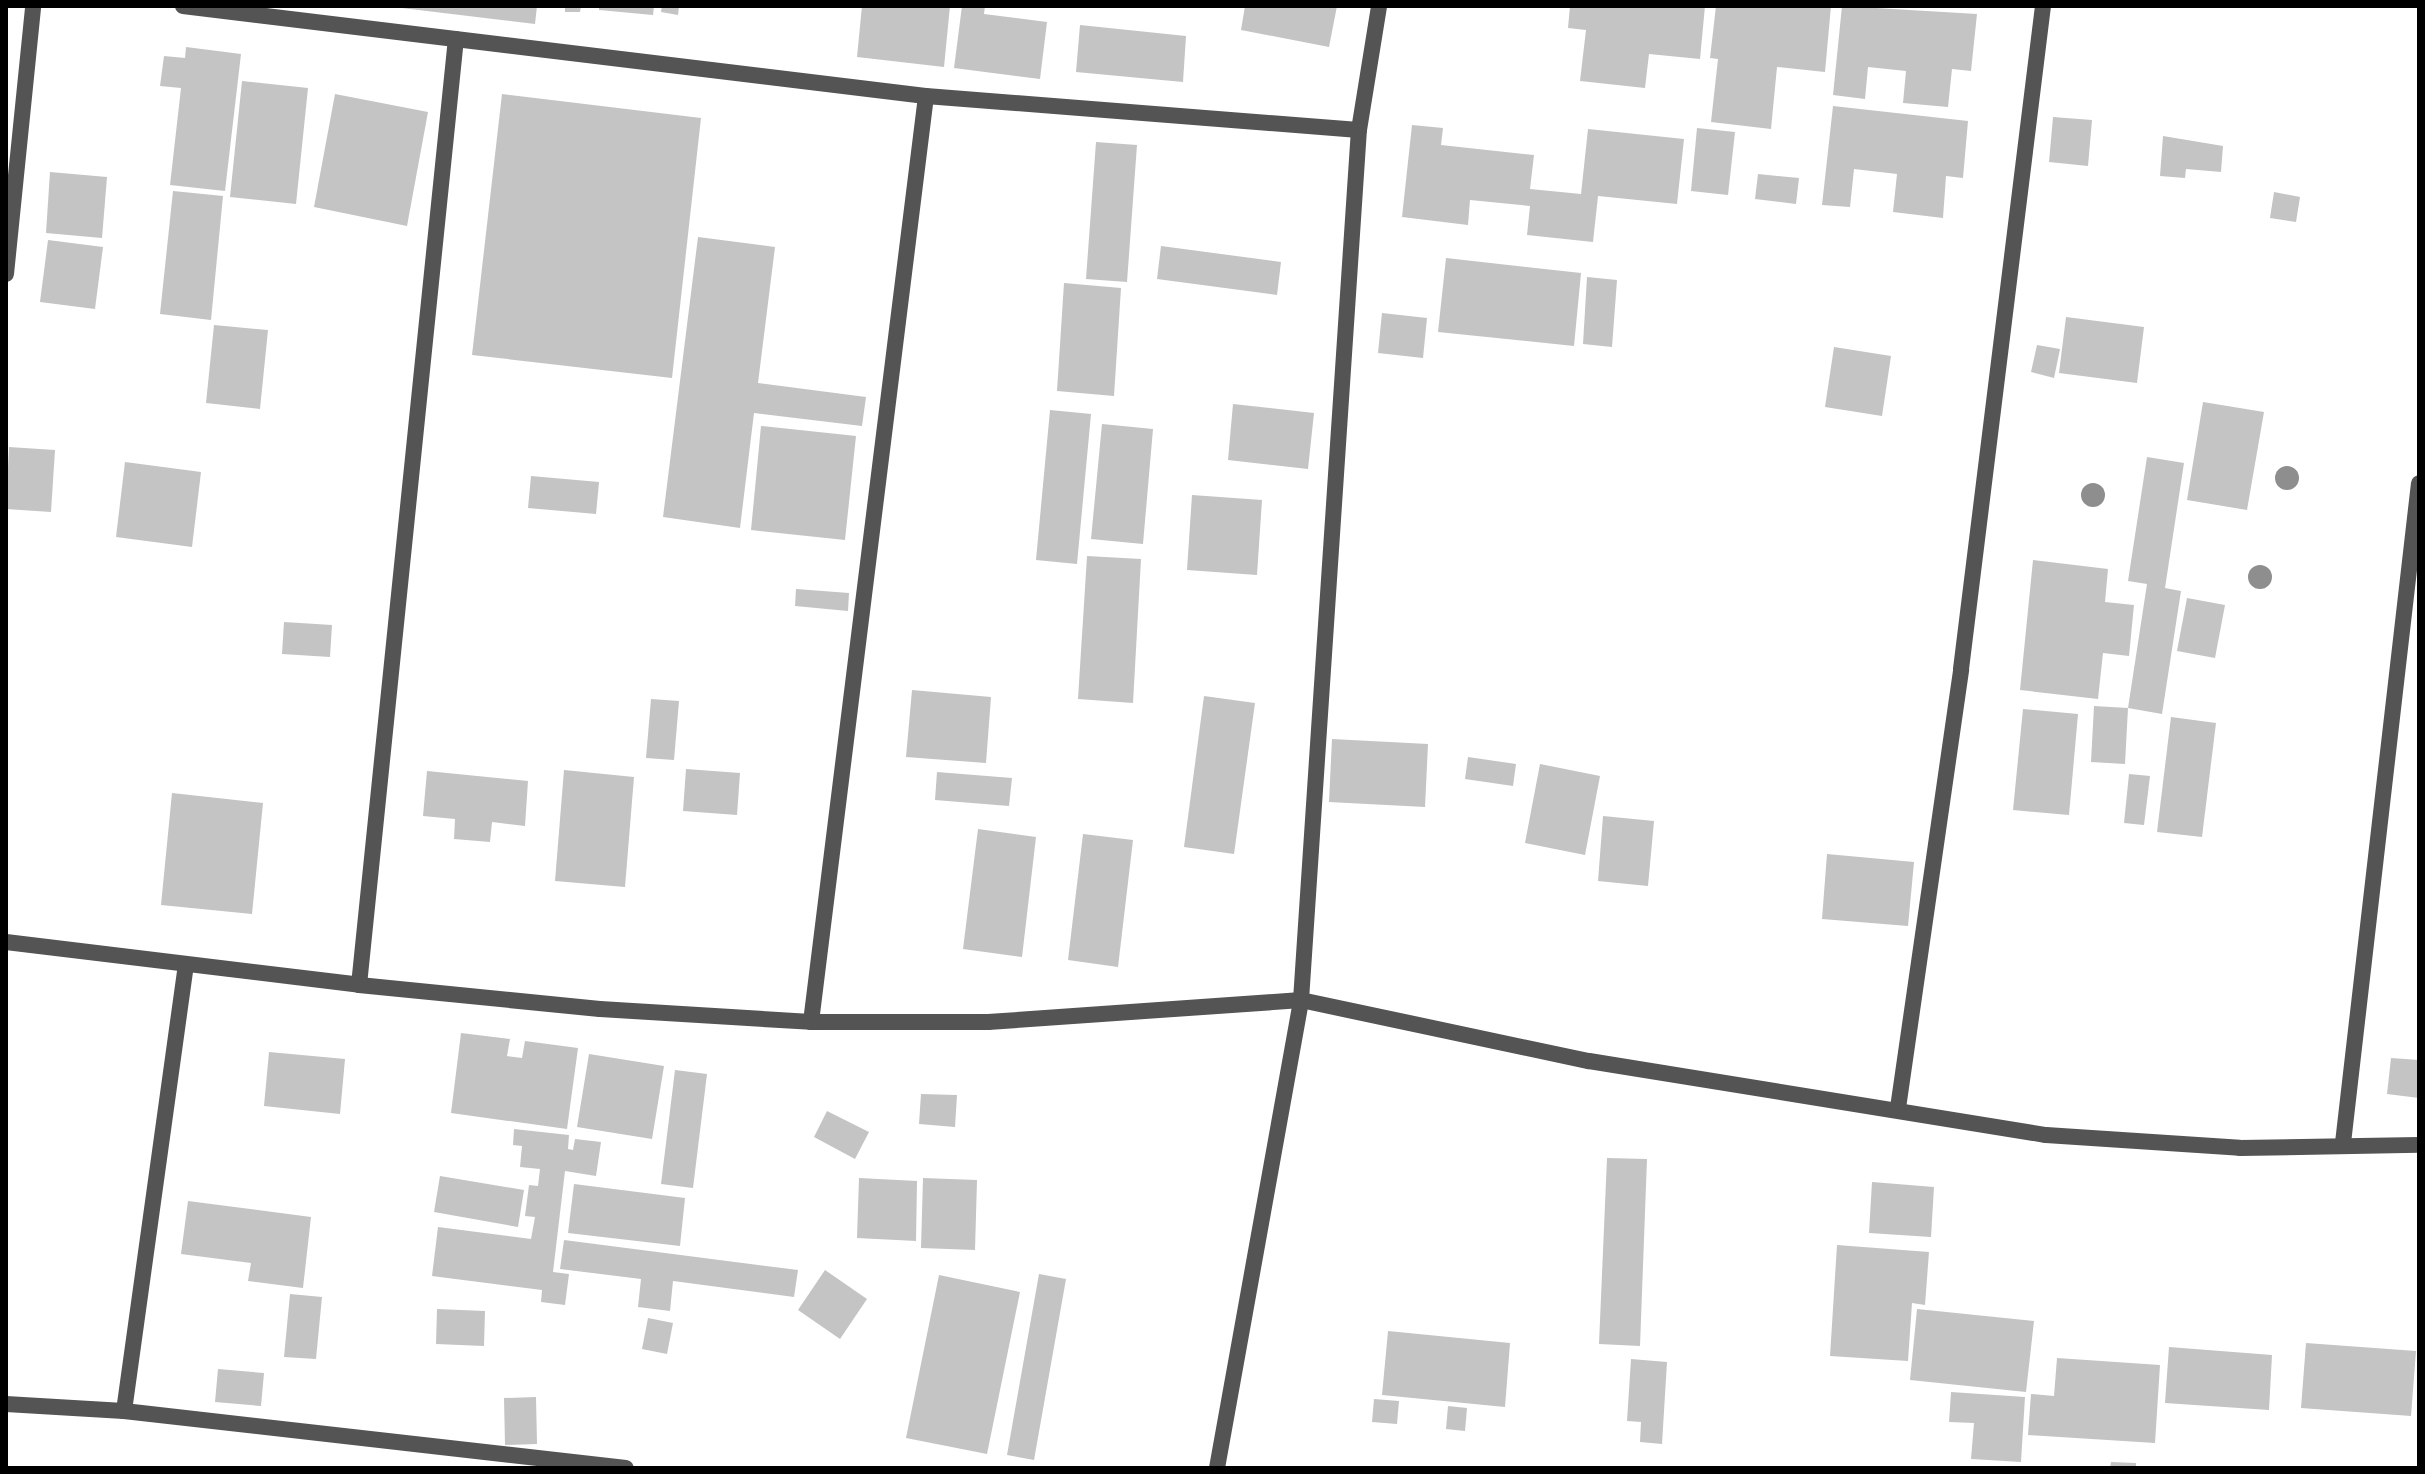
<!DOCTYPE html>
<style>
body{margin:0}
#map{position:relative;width:2425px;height:1474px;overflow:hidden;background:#fff;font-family:"Fira Sans Condensed",sans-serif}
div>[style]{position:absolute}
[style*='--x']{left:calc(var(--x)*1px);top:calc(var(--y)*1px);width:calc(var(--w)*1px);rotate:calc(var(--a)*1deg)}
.building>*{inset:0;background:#c4c4c4}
.minor>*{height:16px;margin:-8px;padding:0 8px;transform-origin:8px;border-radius:8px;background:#545454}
.trees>*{width:24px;height:24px;margin:-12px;border-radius:50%;background:#8e8e8e}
span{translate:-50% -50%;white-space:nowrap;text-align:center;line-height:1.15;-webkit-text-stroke:6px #fff;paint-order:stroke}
.frame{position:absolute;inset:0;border:8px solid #000;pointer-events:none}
</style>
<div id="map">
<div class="building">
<div style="clip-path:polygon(385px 6px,537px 6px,535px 24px)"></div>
<div style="clip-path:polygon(565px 6px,581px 6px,580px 12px,565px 12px)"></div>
<div style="clip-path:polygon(599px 6px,654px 6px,653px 15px,599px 10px)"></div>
<div style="clip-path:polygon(662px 6px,679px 6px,678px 15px,661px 12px)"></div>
<div style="clip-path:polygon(862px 6px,950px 6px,944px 67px,857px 57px)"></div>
<div style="clip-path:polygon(962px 6px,985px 6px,984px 14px,1047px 22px,1040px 79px,954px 68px)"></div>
<div style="clip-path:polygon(1245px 6px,1337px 6px,1329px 47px,1241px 30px)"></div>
<div style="clip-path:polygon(1570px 6px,1705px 6px,1700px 59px,1649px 54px,1645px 88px,1580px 81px,1586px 30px,1568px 28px)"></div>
<div style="clip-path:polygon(1716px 6px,1831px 6px,1825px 72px,1777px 67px,1771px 129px,1711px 122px,1718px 59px,1710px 58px)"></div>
<div style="clip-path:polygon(1842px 6px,1977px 14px,1971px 71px,1952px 69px,1948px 107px,1903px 103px,1906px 71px,1868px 67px,1865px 99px,1833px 95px)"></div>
<div style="clip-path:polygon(1080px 25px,1186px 36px,1183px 82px,1076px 72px)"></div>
<div style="clip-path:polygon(186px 47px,241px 54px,225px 191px,170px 185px,181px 88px,160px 86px,164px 56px,185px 58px)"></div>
<div style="clip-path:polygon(242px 81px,308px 88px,296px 204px,230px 197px)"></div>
<div style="clip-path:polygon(335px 94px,428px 112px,407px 226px,314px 207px)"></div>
<div style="clip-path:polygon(502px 94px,701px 118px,672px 378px,472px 355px)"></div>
<div style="clip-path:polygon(1833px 106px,1968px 121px,1963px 178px,1946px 176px,1943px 218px,1893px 212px,1897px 174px,1854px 169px,1850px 207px,1822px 205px)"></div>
<div style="clip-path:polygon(2053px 117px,2092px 120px,2088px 166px,2049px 162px)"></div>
<div style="clip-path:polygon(1412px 125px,1443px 128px,1441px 145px,1534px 155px,1530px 189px,1581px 194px,1588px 129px,1684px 139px,1677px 204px,1598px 196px,1593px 242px,1527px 235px,1530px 206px,1470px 200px,1468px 225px,1402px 217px)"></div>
<div style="clip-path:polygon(1697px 128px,1735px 132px,1728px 195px,1691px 191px)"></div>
<div style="clip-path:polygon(2163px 136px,2223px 146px,2221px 172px,2186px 169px,2185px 178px,2160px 176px)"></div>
<div style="clip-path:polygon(1096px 142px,1137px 145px,1127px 282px,1086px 279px)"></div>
<div style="clip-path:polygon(50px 172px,107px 177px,102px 238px,46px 233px)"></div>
<div style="clip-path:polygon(1758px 174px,1799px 178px,1796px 204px,1755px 199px)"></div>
<div style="clip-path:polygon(173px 191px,223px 196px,211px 320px,160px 314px)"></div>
<div style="clip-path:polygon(2274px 192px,2300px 197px,2296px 222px,2270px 218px)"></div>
<div style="clip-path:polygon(698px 237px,775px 247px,758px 383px,866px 397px,862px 426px,754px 413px,740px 528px,663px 517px)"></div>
<div style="clip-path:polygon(48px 240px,103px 247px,95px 309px,40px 302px)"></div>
<div style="clip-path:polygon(1161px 246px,1281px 262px,1277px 295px,1157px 279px)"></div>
<div style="clip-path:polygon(1446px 258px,1581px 273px,1574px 346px,1438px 332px)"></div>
<div style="clip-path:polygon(1587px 277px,1617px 280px,1612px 347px,1583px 344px)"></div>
<div style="clip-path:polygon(1064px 283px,1121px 288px,1114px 396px,1057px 391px)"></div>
<div style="clip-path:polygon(1382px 313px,1427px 318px,1423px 358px,1378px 353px)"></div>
<div style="clip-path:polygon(2066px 317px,2144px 327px,2137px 383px,2059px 373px)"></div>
<div style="clip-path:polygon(214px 325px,268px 330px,260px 409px,206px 403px)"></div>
<div style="clip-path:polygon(2037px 345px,2060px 349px,2054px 378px,2031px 372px)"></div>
<div style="clip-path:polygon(1834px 347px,1891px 356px,1882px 416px,1825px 407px)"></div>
<div style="clip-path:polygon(2203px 402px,2264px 412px,2247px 510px,2187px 500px)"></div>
<div style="clip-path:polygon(1233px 404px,1314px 413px,1308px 469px,1228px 460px)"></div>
<div style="clip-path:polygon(1050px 410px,1091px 414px,1077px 564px,1036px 560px)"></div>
<div style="clip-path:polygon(1102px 424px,1153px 429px,1143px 544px,1091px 539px)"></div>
<div style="clip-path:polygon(761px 426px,856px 436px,845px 540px,751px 530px)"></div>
<div style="clip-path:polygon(9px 447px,55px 450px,51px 512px,6px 509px)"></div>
<div style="clip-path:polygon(2147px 457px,2184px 463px,2165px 588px,2181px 591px,2162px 714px,2128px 708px,2147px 584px,2128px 581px)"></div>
<div style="clip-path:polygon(125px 462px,201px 472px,192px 547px,116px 537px)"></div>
<div style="clip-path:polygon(531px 476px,599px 482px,596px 514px,528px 508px)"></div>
<div style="clip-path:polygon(1192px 495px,1262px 500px,1257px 575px,1187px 570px)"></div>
<div style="clip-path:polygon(1087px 556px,1141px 559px,1133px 703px,1078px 699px)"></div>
<div style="clip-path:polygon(2033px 560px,2108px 569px,2105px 602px,2134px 605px,2129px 656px,2103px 653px,2098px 699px,2020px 690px)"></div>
<div style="clip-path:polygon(796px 589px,849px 593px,848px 611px,795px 606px)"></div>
<div style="clip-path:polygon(2187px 598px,2225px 605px,2215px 658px,2177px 651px)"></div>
<div style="clip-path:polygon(284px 622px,332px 625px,330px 657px,282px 654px)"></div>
<div style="clip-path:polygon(912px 690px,991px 697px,986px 763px,906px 757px)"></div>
<div style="clip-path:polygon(1204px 696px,1255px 703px,1234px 854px,1184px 847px)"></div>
<div style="clip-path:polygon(651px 699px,679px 701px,674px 760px,646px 758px)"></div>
<div style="clip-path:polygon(2094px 706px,2128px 708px,2125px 764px,2091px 762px)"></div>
<div style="clip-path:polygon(2023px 709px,2078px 714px,2069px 815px,2013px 810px)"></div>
<div style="clip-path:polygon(2171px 717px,2216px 723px,2202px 837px,2157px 832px)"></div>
<div style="clip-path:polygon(1332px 739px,1428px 744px,1425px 807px,1329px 802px)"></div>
<div style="clip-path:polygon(1468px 757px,1516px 764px,1513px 786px,1465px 779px)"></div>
<div style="clip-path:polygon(1540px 764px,1600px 776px,1585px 855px,1525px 843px)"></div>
<div style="clip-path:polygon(686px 769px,740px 773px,737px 815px,683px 811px)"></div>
<div style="clip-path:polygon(564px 770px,634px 777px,625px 887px,555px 881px)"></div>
<div style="clip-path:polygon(427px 771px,528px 781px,525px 826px,492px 822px,490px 842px,454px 839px,455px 819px,423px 816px)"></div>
<div style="clip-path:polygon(937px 772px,1012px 778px,1009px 806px,935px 800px)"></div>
<div style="clip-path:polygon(2129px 774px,2150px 776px,2144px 825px,2124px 823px)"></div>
<div style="clip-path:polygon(172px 793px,263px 803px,252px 914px,161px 905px)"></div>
<div style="clip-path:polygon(1603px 816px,1654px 821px,1648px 886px,1598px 881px)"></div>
<div style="clip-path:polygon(978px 829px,1036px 837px,1022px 957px,963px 949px)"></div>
<div style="clip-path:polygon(1083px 834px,1133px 840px,1118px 967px,1068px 960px)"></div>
<div style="clip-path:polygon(1827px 854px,1914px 862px,1908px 926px,1822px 919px)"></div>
<div style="clip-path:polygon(461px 1033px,510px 1039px,507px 1056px,522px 1058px,525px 1041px,578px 1048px,567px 1129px,451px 1113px)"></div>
<div style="clip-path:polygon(269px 1052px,345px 1059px,340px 1114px,264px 1106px)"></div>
<div style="clip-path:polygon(589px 1054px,664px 1066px,652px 1139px,577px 1127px)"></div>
<div style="clip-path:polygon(2391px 1058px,2419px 1060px,2419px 1098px,2387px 1094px)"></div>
<div style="clip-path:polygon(675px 1070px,707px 1074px,693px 1188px,661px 1184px)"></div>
<div style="clip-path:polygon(921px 1094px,957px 1095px,955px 1127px,919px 1124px)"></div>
<div style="clip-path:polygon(827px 1111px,869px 1132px,855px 1159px,814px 1137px)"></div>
<div style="clip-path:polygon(514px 1129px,569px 1135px,568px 1149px,573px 1150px,575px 1139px,601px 1142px,596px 1176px,565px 1171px,553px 1272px,569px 1274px,565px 1305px,541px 1302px,542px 1290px,432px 1276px,438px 1227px,531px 1239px,535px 1217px,525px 1216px,529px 1185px,538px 1186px,540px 1169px,520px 1167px,522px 1146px,513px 1145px)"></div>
<div style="clip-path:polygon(1607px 1158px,1647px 1159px,1640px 1346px,1599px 1344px)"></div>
<div style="clip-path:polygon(440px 1176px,524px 1190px,518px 1227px,434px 1212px)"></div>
<div style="clip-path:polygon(859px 1178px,917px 1181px,916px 1241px,857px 1238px)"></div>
<div style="clip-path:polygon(923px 1178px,977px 1180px,975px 1250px,921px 1248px)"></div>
<div style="clip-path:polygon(1872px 1182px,1934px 1187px,1931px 1237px,1869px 1233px)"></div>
<div style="clip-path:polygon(574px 1184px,685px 1198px,680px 1246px,568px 1233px)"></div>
<div style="clip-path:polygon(188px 1201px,311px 1217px,303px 1288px,248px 1281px,251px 1263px,181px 1254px)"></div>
<div style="clip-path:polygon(564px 1240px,798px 1270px,794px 1297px,673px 1281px,670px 1311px,638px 1307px,641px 1279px,560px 1269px)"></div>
<div style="clip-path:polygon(1837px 1245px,1929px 1252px,1925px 1305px,1912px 1303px,1908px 1361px,1830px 1356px)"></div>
<div style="clip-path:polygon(825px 1270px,867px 1299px,840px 1339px,798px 1310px)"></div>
<div style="clip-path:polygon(1039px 1274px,1066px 1279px,1034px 1460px,1007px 1455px)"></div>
<div style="clip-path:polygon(939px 1275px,1020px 1292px,987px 1454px,906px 1438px)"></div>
<div style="clip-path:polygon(290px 1294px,322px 1297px,316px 1359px,284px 1357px)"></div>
<div style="clip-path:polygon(437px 1309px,485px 1311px,484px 1346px,436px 1344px)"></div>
<div style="clip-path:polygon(1917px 1309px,2034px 1321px,2026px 1392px,1910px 1380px)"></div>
<div style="clip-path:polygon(648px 1318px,673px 1323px,667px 1354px,642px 1349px)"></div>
<div style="clip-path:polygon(1388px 1331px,1510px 1343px,1505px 1407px,1382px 1395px)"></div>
<div style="clip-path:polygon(2306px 1343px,2416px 1351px,2411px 1416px,2301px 1408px)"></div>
<div style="clip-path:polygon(2169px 1347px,2272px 1355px,2269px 1410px,2165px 1403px)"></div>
<div style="clip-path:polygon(2057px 1358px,2160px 1365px,2155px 1443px,2028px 1435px,2031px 1394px,2054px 1396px)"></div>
<div style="clip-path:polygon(1631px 1359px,1667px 1362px,1662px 1444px,1640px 1442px,1641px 1422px,1627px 1421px)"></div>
<div style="clip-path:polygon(218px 1369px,264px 1373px,261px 1406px,215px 1402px)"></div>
<div style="clip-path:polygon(1951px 1392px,2025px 1397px,2021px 1462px,1971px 1459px,1974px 1423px,1949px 1422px)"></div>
<div style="clip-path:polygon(536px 1397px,537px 1444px,505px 1445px,504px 1398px)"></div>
<div style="clip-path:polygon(1374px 1399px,1399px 1401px,1397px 1424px,1372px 1422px)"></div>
<div style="clip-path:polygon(1448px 1406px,1467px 1408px,1465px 1431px,1446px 1429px)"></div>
<div style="clip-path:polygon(2111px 1462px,2136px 1463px,2136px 1468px,2110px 1468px)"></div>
</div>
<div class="minor">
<div style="--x:183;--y:6;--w:748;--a:6.91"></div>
<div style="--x:926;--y:96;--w:434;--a:4.5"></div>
<div style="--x:6;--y:274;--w:269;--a:-84.2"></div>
<div style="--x:6;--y:942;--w:356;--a:6.9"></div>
<div style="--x:359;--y:985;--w:242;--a:5.7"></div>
<div style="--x:600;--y:1009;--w:211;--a:3.5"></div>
<div style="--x:811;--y:1022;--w:177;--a:0"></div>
<div style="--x:988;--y:1022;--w:314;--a:-4"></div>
<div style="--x:1301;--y:1000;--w:294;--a:12"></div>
<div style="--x:1589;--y:1061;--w:463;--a:9.2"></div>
<div style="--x:2046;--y:1135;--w:194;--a:3.8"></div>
<div style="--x:2240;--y:1148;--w:179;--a:-1"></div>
<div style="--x:359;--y:985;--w:951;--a:-84.15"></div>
<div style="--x:811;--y:1022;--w:933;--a:-82.92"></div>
<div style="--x:1898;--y:1108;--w:443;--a:-81.8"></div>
<div style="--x:1961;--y:669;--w:668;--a:-82.95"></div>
<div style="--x:2343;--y:1143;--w:664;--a:-83.43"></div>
<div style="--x:6;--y:1404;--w:118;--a:3.4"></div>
<div style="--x:124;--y:1411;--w:505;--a:6.48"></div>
<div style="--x:124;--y:1411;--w:451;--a:-82.1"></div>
<div style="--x:1217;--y:1468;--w:475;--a:-79.8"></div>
<div style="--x:1301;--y:1000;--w:872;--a:-86.19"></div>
<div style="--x:1359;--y:130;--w:126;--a:-80.8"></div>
</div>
<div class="trees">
<div style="left:2287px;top:478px"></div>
<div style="left:2093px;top:495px"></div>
<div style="left:2260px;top:577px"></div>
</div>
<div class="frame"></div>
</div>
